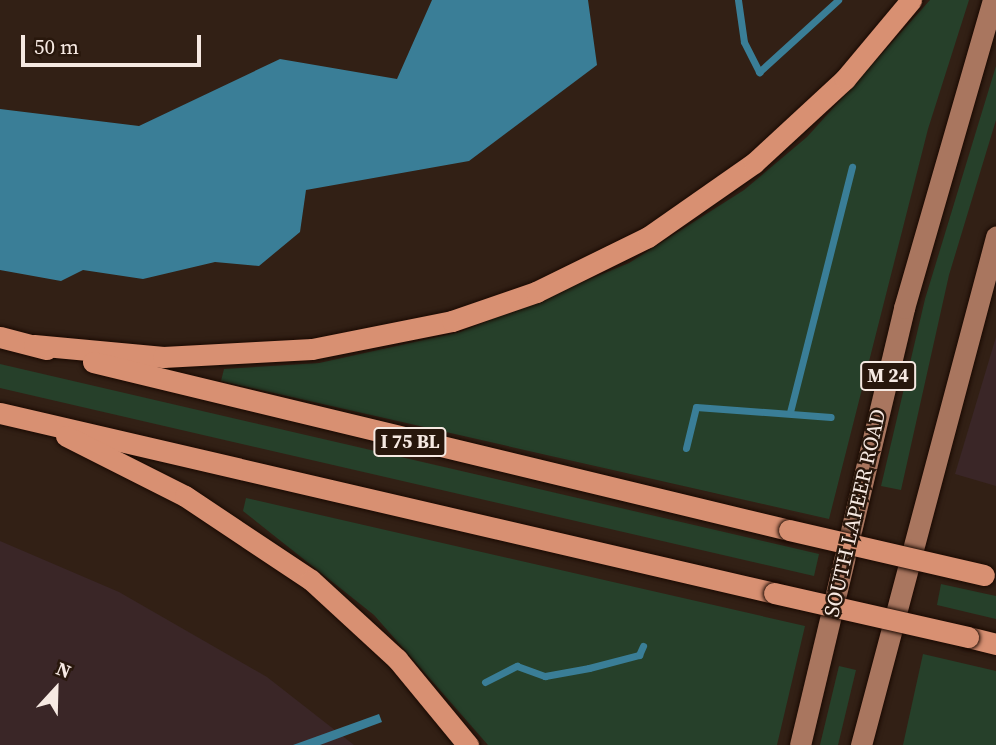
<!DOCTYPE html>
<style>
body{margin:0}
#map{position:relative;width:996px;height:745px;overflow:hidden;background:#322015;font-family:"Source Serif 4",serif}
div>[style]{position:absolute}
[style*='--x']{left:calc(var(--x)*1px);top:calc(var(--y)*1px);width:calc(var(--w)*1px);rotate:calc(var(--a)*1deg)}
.industrial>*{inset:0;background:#3a2627}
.green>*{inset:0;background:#26402a}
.water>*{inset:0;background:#3a7e97}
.stream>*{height:7px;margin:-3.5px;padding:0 3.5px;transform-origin:3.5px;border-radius:3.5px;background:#3a7e97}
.roads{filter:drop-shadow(0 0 2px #190902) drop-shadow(0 0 2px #190902)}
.major>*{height:21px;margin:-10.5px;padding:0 10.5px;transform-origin:10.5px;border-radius:10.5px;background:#a9765f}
.highway>*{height:21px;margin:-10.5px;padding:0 10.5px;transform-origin:10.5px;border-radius:10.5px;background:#d89072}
.bridges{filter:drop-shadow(0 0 2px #190902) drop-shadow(0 0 2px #190902)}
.highway-bridge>*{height:21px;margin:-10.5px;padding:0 10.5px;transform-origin:10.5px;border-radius:10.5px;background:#d89072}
span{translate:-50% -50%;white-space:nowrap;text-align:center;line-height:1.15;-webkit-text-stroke:5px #28170c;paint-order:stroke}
.shield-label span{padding:2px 5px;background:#28170c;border:2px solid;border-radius:5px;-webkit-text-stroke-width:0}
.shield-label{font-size:19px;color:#f6e9e2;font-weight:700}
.street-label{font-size:21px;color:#f6e9e2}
.north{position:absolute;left:21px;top:654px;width:70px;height:70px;-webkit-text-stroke:5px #28170c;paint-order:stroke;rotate:22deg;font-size:19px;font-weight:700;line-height:28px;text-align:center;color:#f6e9e2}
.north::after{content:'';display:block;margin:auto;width:24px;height:32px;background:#f6e9e2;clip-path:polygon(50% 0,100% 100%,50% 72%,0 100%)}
.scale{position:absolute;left:21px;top:35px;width:180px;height:32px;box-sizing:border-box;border:4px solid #f6e9e2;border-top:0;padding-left:9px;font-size:21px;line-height:24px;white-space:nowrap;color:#f6e9e2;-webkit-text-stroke:5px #28170c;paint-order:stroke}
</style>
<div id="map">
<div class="industrial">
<div style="clip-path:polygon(996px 337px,996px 486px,955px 474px)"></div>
<div style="clip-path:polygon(0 541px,119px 592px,267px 677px,354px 745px,0 745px)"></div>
</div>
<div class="green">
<div style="clip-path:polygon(930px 0,969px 0,928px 129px,829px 519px,221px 381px,224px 369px,319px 363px,460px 332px,629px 263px,744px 190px,807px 137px)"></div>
<div style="clip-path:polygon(996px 66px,996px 120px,949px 275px,901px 490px,881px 486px,925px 299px)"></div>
<div style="clip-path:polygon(0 364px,819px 554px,814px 576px,0 388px)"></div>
<div style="clip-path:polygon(246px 498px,805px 626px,777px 745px,488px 745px,374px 615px,243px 511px)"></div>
<div style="clip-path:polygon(941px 584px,996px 596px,996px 619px,937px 605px)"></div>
<div style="clip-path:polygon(923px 654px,996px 671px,996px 745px,903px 745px)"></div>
<div style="clip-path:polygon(839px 666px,856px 670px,838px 745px,820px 745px)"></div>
</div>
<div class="water">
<div style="clip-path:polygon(432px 0,588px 0,597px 65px,469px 161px,306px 190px,300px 232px,259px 266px,215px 262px,143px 279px,83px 270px,61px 281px,0 270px,0 109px,139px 126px,280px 59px,397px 79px)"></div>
<div style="clip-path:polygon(379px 714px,382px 722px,320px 745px,293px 745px)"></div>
</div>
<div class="stream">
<div style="--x:738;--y:0;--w:42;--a:81.9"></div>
<div style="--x:744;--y:42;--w:34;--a:63"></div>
<div style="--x:759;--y:72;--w:107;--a:-42.3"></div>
<div style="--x:790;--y:412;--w:253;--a:-75.8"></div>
<div style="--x:686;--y:448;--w:42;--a:-76.3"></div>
<div style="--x:696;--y:407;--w:135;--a:4.2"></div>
<div style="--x:485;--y:682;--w:36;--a:-27"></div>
<div style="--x:517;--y:666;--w:30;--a:20"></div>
<div style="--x:545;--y:676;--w:45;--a:-10.3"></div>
<div style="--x:589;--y:668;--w:52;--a:-14.6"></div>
<div style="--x:639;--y:655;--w:10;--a:-66"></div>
</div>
<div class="roads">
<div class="major">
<div style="--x:800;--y:745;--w:449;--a:-76.6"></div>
<div style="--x:904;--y:308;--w:321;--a:-73.9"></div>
<div style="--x:861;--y:745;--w:526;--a:-75.12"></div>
</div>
<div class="highway">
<div style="--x:0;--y:337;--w:48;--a:14.6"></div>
<div style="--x:34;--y:345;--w:130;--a:5.3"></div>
<div style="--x:163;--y:357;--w:149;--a:-3.1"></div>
<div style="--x:312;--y:349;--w:143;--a:-11.3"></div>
<div style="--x:452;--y:321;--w:89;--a:-19"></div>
<div style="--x:536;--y:292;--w:125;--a:-26.2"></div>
<div style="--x:648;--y:237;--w:129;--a:-34.9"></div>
<div style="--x:754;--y:163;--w:124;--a:-42.7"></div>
<div style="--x:845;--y:79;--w:103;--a:-50.1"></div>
<div style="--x:93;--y:362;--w:716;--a:13.57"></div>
<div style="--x:0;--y:413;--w:795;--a:13.09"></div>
<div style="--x:66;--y:436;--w:133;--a:26.8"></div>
<div style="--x:185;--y:496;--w:151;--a:33.7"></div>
<div style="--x:311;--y:580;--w:117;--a:42.6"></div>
<div style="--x:397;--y:659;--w:112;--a:50.5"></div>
<div style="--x:968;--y:637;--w:29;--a:14"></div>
</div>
</div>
<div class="bridges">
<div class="highway-bridge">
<div style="--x:789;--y:530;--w:200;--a:13"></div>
<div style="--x:774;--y:593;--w:199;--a:12.8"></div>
</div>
</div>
<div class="shield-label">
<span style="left:888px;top:376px">M 24</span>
<span style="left:410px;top:442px">I 75 BL</span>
</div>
<div class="street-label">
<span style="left:855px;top:513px;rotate:-77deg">SOUTH LAPEER ROAD</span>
</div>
<div class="north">N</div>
<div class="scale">50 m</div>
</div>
